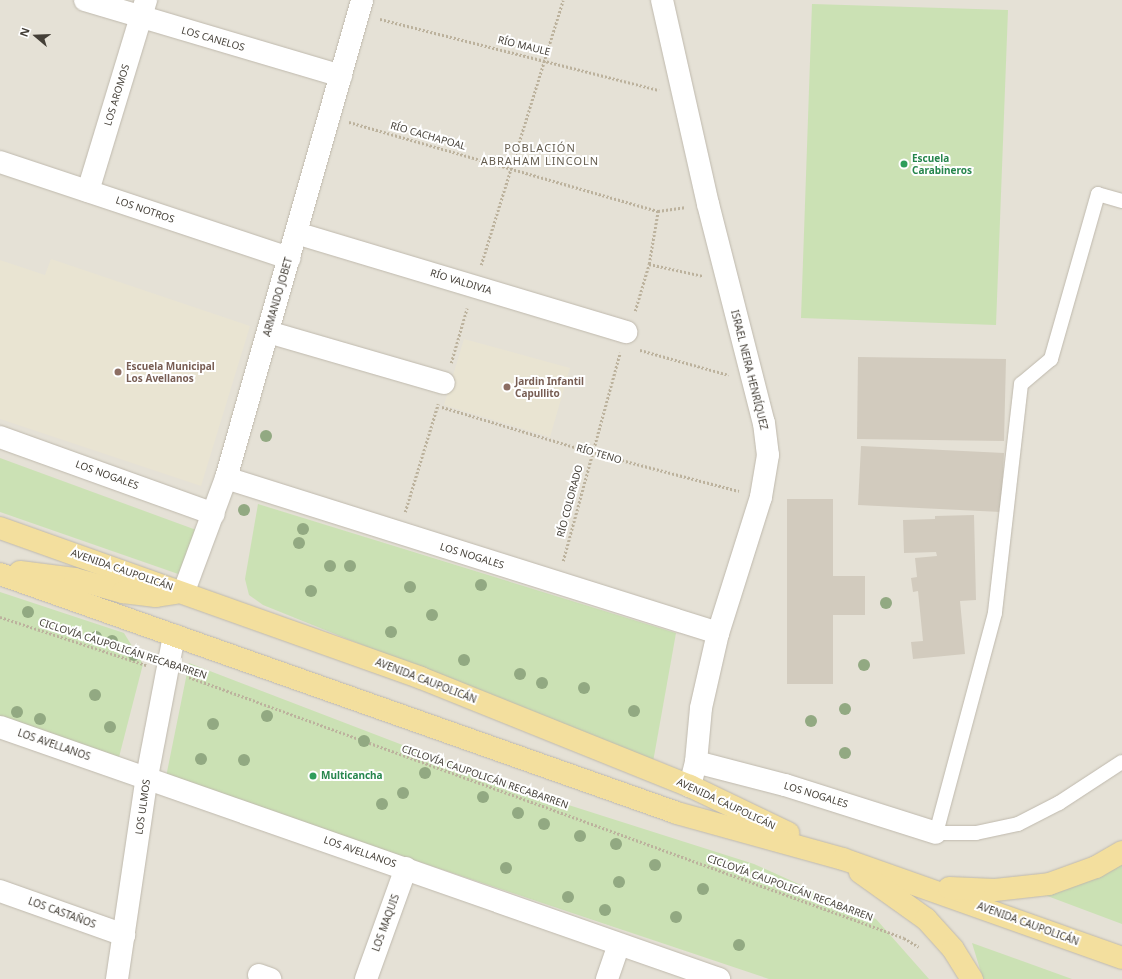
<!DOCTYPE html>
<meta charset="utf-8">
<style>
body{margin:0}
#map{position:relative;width:1122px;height:979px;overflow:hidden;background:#f1efe7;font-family:"Noto Sans",sans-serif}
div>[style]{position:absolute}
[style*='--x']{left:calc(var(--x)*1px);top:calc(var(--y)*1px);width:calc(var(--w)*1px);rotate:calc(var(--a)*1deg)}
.residential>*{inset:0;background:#e5e1d6}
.education>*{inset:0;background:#e9e4d2}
.green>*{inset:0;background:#cbe1b4}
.building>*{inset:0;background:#d2cbbe}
.path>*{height:2.5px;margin-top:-1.25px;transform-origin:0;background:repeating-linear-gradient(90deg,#bcb29d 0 2px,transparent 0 4px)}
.roads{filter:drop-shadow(0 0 1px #bfb9ad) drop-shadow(0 0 1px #bfb9ad)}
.service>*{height:14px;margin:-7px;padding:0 7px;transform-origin:7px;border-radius:7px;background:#fff}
.minor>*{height:22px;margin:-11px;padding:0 11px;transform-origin:11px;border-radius:11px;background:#fff}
.primary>*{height:22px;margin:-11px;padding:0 11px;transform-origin:11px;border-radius:11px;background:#f3df9e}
.trees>*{width:12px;height:12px;margin:-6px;border-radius:50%;background:#92a982}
.dots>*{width:11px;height:11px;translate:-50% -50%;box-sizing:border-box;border:2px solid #fff;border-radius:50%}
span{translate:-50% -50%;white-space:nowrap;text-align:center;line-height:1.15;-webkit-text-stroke:4px #fff;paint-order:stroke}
.street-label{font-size:10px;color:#443f37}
.leisure-label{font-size:10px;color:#27864d;font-weight:700}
.left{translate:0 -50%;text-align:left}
.education-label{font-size:10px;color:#785e54;font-weight:700}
.neighbourhood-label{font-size:11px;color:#655d4f;letter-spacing:1px}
.north{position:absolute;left:16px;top:16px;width:40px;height:40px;-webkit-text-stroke:3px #fff;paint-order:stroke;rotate:289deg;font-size:11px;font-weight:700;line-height:16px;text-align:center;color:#443f37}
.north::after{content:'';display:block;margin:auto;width:14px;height:18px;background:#443f37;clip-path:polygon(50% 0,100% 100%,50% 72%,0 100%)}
</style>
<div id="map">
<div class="residential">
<div style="clip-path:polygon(0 0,1122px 0,1122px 979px,0 979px)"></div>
</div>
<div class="education">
<div style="clip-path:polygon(51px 259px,250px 326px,201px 486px,0 419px,0 260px,45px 275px)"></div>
<div style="clip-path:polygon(464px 339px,570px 368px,550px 437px,444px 405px)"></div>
</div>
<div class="green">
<div style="clip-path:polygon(812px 4px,1008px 10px,996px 325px,801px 318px)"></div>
<div style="clip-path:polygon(0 458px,199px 531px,184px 576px,0 512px)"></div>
<div style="clip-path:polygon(258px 504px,676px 633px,653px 762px,263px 605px,249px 595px,245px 579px)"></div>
<div style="clip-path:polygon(0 592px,124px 633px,143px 664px,118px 761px,0 718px)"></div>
<div style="clip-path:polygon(189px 663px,512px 787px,754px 864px,876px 919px,929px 979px,769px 979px,166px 777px)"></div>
<div style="clip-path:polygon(1122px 860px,1122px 924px,1042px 894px)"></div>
<div style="clip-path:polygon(972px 943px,1072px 979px,983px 979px)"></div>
</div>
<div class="building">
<div style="clip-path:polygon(858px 357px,1006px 359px,1004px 441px,857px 439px)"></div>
<div style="clip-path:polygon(861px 446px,1004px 453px,1001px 512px,858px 505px)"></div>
<div style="clip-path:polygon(787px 499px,833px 499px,833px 576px,865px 576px,865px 615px,833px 615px,833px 684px,787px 684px)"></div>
<div style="clip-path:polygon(974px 515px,976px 600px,960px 601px,965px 654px,913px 659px,911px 642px,923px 641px,918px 591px,913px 592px,911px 578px,917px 577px,915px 558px,937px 556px,936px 552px,904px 553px,903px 520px,935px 519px,935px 516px)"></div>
</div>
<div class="path">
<div style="--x:380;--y:19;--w:288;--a:14.3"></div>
<div style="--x:349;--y:122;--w:322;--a:16.1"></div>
<div style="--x:658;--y:211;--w:27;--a:-8"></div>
<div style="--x:649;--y:264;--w:55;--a:12.5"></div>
<div style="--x:481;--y:265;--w:277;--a:-72.8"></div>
<div style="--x:635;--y:311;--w:49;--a:-73.4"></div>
<div style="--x:649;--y:264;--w:54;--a:-80.4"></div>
<div style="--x:640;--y:350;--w:92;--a:15.7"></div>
<div style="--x:451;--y:363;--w:57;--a:-73.8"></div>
<div style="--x:442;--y:407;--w:156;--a:16.8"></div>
<div style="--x:591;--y:452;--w:153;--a:14.8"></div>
<div style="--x:405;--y:512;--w:113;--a:-73"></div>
<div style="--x:563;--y:561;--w:216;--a:-74.7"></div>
<div style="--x:0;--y:617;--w:154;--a:18.2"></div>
<div style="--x:189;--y:677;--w:761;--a:20.05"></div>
<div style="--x:904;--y:938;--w:17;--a:31"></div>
</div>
<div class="roads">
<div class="service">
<div style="--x:1122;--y:201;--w:25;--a:-164"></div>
<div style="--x:1098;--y:194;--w:172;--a:105.9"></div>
<div style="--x:1051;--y:359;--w:39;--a:140"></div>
<div style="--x:1021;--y:384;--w:230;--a:96.5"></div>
<div style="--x:995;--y:613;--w:228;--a:105"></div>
<div style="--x:936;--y:833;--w:40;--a:0"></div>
<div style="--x:976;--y:833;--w:43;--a:-12.1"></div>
<div style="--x:1018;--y:824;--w:46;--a:-27.1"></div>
<div style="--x:1059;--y:803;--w:75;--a:-33.1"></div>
</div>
<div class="minor">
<div style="--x:85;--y:0;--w:267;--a:16.5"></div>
<div style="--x:662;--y:0;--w:209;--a:77.3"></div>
<div style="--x:708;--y:204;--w:226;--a:75.7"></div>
<div style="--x:764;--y:423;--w:32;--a:83"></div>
<div style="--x:768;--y:455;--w:43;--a:99.5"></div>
<div style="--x:761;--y:497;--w:143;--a:107.5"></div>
<div style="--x:718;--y:633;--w:77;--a:102.8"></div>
<div style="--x:701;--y:708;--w:54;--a:95.3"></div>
<div style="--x:696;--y:762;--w:25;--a:104"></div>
<div style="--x:0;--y:162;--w:305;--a:18.4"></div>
<div style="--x:88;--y:191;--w:200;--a:-73.1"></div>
<div style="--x:296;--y:233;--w:345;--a:16.7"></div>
<div style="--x:268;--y:332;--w:183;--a:16.2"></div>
<div style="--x:0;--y:437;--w:227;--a:19.8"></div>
<div style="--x:226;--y:478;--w:516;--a:17.49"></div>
<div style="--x:184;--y:591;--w:121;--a:-69.6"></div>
<div style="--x:226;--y:478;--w:497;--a:-74.1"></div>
<div style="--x:0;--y:727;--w:762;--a:19.31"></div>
<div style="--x:696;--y:762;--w:92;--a:14.5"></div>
<div style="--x:785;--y:785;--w:158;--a:17.6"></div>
<div style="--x:0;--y:891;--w:132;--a:19.5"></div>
<div style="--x:259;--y:975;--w:12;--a:20"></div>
<div style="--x:117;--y:979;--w:204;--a:-81.6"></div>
<div style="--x:147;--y:777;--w:144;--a:-79.2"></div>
<div style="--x:366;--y:979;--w:118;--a:-70.2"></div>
<div style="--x:607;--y:979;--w:36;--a:-71"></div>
</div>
<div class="primary">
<div style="--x:0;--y:528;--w:447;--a:19.6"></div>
<div style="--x:421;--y:678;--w:290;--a:21.9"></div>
<div style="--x:690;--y:786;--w:109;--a:25.6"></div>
<div style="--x:20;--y:572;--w:55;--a:7.3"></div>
<div style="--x:75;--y:579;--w:50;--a:15.2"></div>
<div style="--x:123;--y:592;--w:33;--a:7"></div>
<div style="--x:156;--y:596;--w:20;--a:-9"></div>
<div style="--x:0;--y:574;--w:718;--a:19.44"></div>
<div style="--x:677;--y:813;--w:172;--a:15.5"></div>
<div style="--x:843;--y:859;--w:296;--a:19.5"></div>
<div style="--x:860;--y:872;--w:81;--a:35.5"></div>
<div style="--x:926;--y:919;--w:40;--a:48"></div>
<div style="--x:953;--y:949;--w:36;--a:58"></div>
<div style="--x:949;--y:888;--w:46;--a:2.5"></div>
<div style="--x:995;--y:890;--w:54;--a:-6.3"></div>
<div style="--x:1049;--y:884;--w:50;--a:-19.9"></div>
<div style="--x:1096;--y:867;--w:30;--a:-30"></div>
</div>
</div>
<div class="trees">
<div style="left:266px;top:436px"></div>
<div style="left:244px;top:510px"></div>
<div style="left:303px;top:529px"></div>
<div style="left:299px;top:543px"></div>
<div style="left:330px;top:566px"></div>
<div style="left:350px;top:566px"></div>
<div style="left:481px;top:585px"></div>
<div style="left:410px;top:587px"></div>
<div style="left:311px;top:591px"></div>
<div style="left:886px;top:603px"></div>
<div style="left:28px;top:612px"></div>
<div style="left:432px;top:615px"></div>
<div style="left:391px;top:632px"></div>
<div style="left:96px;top:637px"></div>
<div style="left:112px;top:641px"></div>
<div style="left:134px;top:655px"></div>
<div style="left:464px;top:660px"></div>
<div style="left:864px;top:665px"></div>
<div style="left:520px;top:674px"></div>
<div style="left:542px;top:683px"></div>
<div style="left:584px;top:688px"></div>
<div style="left:95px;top:695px"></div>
<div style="left:845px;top:709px"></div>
<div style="left:634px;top:711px"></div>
<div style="left:17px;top:712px"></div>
<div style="left:267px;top:716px"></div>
<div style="left:40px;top:719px"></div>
<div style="left:811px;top:721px"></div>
<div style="left:213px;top:724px"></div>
<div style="left:110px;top:727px"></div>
<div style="left:364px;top:741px"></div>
<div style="left:845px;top:753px"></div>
<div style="left:201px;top:759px"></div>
<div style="left:244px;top:760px"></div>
<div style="left:425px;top:773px"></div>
<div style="left:403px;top:793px"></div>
<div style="left:483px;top:797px"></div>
<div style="left:382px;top:804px"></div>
<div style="left:518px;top:813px"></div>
<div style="left:544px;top:824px"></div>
<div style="left:580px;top:836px"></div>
<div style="left:616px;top:844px"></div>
<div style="left:655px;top:865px"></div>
<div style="left:506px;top:868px"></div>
<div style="left:619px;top:882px"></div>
<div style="left:703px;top:889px"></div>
<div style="left:568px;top:897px"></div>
<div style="left:605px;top:910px"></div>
<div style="left:676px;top:917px"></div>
<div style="left:739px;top:945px"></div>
</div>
<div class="dots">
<div style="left:904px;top:164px;background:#2e9e5b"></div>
<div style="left:118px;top:372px;background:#8d6e63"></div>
<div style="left:507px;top:387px;background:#8d6e63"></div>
<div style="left:313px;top:776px;background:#2e9e5b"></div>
</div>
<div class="street-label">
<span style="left:213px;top:39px;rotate:16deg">LOS CANELOS</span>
<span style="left:524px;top:46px;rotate:14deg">RÍO MAULE</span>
<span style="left:117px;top:95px;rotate:-73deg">LOS AROMOS</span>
<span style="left:428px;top:136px;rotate:16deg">RÍO CACHAPOAL</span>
<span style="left:145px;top:210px;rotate:19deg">LOS NOTROS</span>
<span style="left:461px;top:282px;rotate:17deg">RÍO VALDIVIA</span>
<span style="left:278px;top:297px;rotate:-74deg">ARMANDO JOBET</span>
<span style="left:749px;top:370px;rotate:76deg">ISRAEL NEIRA HENRÍQUEZ</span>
<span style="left:599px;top:454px;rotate:16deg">RÍO TENO</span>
<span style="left:107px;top:475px;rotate:20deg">LOS NOGALES</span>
<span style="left:570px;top:501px;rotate:-75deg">RÍO COLORADO</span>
<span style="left:472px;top:556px;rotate:17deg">LOS NOGALES</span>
<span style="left:122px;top:570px;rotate:19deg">AVENIDA CAUPOLICÁN</span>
<span style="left:123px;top:649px;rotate:18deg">CICLOVÍA CAUPOLICÁN RECABARREN</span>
<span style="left:426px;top:681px;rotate:21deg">AVENIDA CAUPOLICÁN</span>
<span style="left:54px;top:745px;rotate:19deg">LOS AVELLANOS</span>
<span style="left:485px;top:777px;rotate:19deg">CICLOVÍA CAUPOLICÁN RECABARREN</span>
<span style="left:816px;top:795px;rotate:17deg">LOS NOGALES</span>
<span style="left:726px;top:804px;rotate:25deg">AVENIDA CAUPOLICÁN</span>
<span style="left:143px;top:807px;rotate:-82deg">LOS ULMOS</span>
<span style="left:360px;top:852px;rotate:19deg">LOS AVELLANOS</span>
<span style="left:790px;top:888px;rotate:20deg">CICLOVÍA CAUPOLICÁN RECABARREN</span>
<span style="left:62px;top:913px;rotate:20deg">LOS CASTAÑOS</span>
<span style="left:386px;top:923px;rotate:-70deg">LOS MAQUIS</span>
<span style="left:1028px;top:924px;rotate:20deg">AVENIDA CAUPOLICÁN</span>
</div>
<div class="leisure-label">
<span class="left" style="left:912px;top:164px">Escuela<br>Carabineros</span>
<span class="left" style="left:321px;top:776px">Multicancha</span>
</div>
<div class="education-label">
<span class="left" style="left:126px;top:372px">Escuela Municipal<br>Los Avellanos</span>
<span class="left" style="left:515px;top:387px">Jardin Infantil<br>Capullito</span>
</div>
<div class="neighbourhood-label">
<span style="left:540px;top:155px">POBLACIÓN<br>ABRAHAM LINCOLN</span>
</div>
<div class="north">N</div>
</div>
